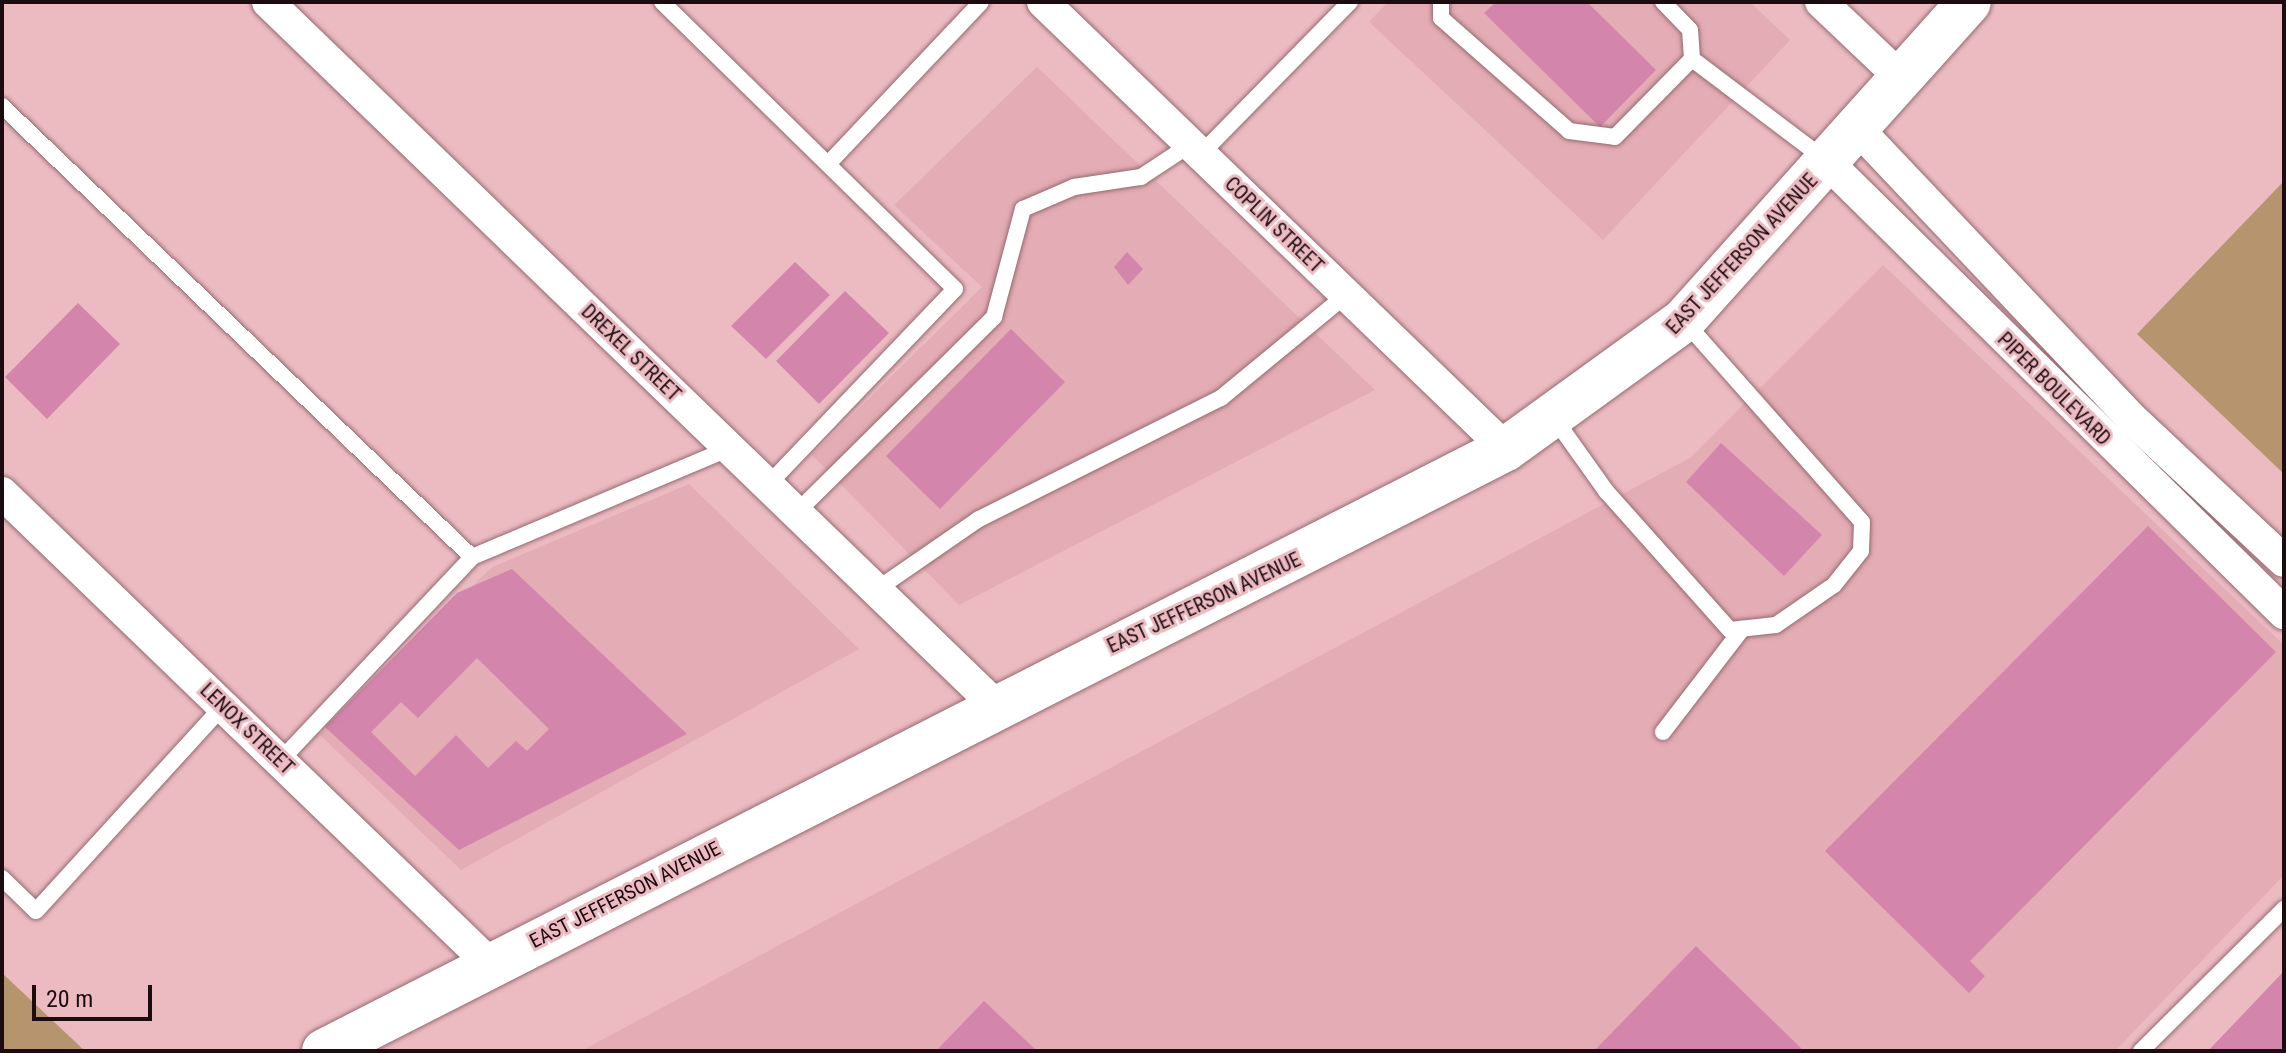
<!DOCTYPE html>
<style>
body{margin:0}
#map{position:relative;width:2286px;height:1053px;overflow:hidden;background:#ecbbc2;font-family:"Roboto Condensed",sans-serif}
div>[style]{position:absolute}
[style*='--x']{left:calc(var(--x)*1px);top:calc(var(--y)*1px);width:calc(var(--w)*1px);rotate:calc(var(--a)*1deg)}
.built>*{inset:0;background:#e4acb4}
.green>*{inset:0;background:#b6946e}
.building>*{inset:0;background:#d385ac}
.roads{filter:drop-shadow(0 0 2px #956970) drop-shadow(0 0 2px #956970)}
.service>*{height:16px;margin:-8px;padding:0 8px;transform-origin:8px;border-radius:8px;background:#fff}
.minor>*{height:32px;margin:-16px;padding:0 16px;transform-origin:16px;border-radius:16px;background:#fff}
.secondary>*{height:44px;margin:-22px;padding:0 22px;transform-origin:22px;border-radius:22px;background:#fff}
span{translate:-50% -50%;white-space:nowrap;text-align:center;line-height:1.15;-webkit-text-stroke:6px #ecbbc2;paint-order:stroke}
.street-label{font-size:20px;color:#1c0c0f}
.frame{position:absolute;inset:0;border:4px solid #1c0c0f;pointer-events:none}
.scale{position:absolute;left:32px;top:985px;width:120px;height:36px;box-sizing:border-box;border:4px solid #1c0c0f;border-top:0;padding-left:10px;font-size:24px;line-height:28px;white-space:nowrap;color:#1c0c0f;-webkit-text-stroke:6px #ecbbc2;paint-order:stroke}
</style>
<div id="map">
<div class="built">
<div style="clip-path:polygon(1388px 2px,1750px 2px,1790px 40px,1603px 240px,1369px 22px)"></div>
<div style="clip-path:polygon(1037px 67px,1375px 390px,959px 605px,812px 455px,982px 287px,894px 205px)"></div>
<div style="clip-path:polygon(1883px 265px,2284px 645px,2284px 875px,2115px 1051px,581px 1051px,1690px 458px)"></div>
<div style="clip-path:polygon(689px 484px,859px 649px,461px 870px,320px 735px,492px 567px)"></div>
</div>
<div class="green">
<div style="clip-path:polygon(2284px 181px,2284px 474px,2137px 334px)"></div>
<div style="clip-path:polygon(2px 973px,85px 1051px,2px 1051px)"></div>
</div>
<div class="building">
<div style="clip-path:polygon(1496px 2px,1587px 2px,1656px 70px,1600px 127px,1484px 13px)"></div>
<div style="clip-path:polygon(1127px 252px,1143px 269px,1128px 285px,1114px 267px)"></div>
<div style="clip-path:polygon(795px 262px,830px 295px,766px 359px,731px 326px)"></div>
<div style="clip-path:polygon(845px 291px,889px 333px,819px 404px,776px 361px)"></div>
<div style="clip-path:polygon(78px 303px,120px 344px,47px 419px,5px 377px)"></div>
<div style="clip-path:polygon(1011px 329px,1065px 382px,940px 509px,886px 456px)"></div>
<div style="clip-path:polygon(1721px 443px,1822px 535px,1784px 576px,1686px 482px)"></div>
<div style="clip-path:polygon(2148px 526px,2276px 652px,1970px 961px,1985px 976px,1969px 993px,1825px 851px)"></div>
<div style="clip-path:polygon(evenodd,512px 569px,687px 734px,459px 850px,325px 727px,457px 593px,512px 569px,477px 658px,549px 729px,527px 751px,516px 741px,488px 768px,456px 735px,415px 776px,371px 732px,401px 702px,418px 718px,477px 658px)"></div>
<div style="clip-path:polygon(1696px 946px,1804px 1051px,1594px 1051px)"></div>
<div style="clip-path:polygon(2284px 971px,2284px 1051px,2208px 1051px)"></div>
<div style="clip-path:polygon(984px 1001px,1037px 1051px,936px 1051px)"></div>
</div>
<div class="roads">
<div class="service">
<div style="--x:662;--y:2;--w:410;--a:44.4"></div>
<div style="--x:955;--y:289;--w:271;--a:133.7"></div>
<div style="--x:1441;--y:2;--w:16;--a:90"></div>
<div style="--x:1441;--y:18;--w:171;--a:41.4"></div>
<div style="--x:1569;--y:131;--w:46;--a:7.4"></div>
<div style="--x:1615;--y:137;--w:110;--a:-45.4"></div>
<div style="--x:1663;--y:2;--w:39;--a:46"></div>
<div style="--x:1690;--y:30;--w:29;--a:86"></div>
<div style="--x:1692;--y:59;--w:166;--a:37.1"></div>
<div style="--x:2;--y:106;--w:651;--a:43.82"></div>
<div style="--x:1201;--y:154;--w:213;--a:-45.6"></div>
<div style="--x:829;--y:163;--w:221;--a:-46.6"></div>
<div style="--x:1554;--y:418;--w:90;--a:54.5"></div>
<div style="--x:1606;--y:491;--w:186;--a:48.3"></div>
<div style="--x:1730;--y:630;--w:46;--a:-6.2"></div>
<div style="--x:1776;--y:625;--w:70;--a:-34.6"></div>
<div style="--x:1834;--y:585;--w:43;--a:-51.5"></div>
<div style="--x:1861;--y:551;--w:29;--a:-88"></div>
<div style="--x:1862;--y:522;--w:268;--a:-131.5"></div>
<div style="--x:796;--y:513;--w:279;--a:-44.7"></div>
<div style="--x:994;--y:317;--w:112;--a:-75"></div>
<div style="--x:1023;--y:209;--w:56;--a:-23.3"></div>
<div style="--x:1074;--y:187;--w:68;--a:-8.5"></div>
<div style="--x:1141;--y:177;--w:60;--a:-33.4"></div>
<div style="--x:876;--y:590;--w:125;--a:-34.6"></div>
<div style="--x:979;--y:519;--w:271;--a:-26.6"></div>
<div style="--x:1221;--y:398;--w:162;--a:-39.5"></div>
<div style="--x:1663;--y:732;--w:130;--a:-52.5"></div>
<div style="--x:280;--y:761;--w:280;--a:-46.7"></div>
<div style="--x:472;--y:557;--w:280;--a:-22.9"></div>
<div style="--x:2;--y:878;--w:47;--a:44.1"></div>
<div style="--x:36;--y:911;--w:277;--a:-47.6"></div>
<div style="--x:2141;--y:1051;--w:202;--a:-44.8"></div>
</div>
<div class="minor">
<div style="--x:268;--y:2;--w:1010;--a:44.04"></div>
<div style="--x:1043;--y:2;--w:644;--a:43.99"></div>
<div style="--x:1821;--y:2;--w:112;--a:43.5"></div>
<div style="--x:1858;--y:129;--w:395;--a:46.6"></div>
<div style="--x:2129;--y:416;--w:212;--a:43.1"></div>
<div style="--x:1828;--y:163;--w:641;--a:44.62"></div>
<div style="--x:2;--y:493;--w:680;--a:43.99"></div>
</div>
<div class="secondary">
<div style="--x:324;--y:1051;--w:1326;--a:-26.99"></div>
<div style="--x:1506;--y:449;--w:218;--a:-35.9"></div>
<div style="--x:1683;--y:321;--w:428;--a:-48.1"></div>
</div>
</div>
<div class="street-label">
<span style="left:1274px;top:225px;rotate:44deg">COPLIN STREET</span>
<span style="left:1742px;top:254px;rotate:-47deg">EAST JEFFERSON AVENUE</span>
<span style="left:631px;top:353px;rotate:44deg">DREXEL STREET</span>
<span style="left:2054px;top:389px;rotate:45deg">PIPER BOULEVARD</span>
<span style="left:1204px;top:603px;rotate:-25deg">EAST JEFFERSON AVENUE</span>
<span style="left:247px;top:729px;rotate:44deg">LENOX STREET</span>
<span style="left:625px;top:895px;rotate:-27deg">EAST JEFFERSON AVENUE</span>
</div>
<div class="frame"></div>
<div class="scale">20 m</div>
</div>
